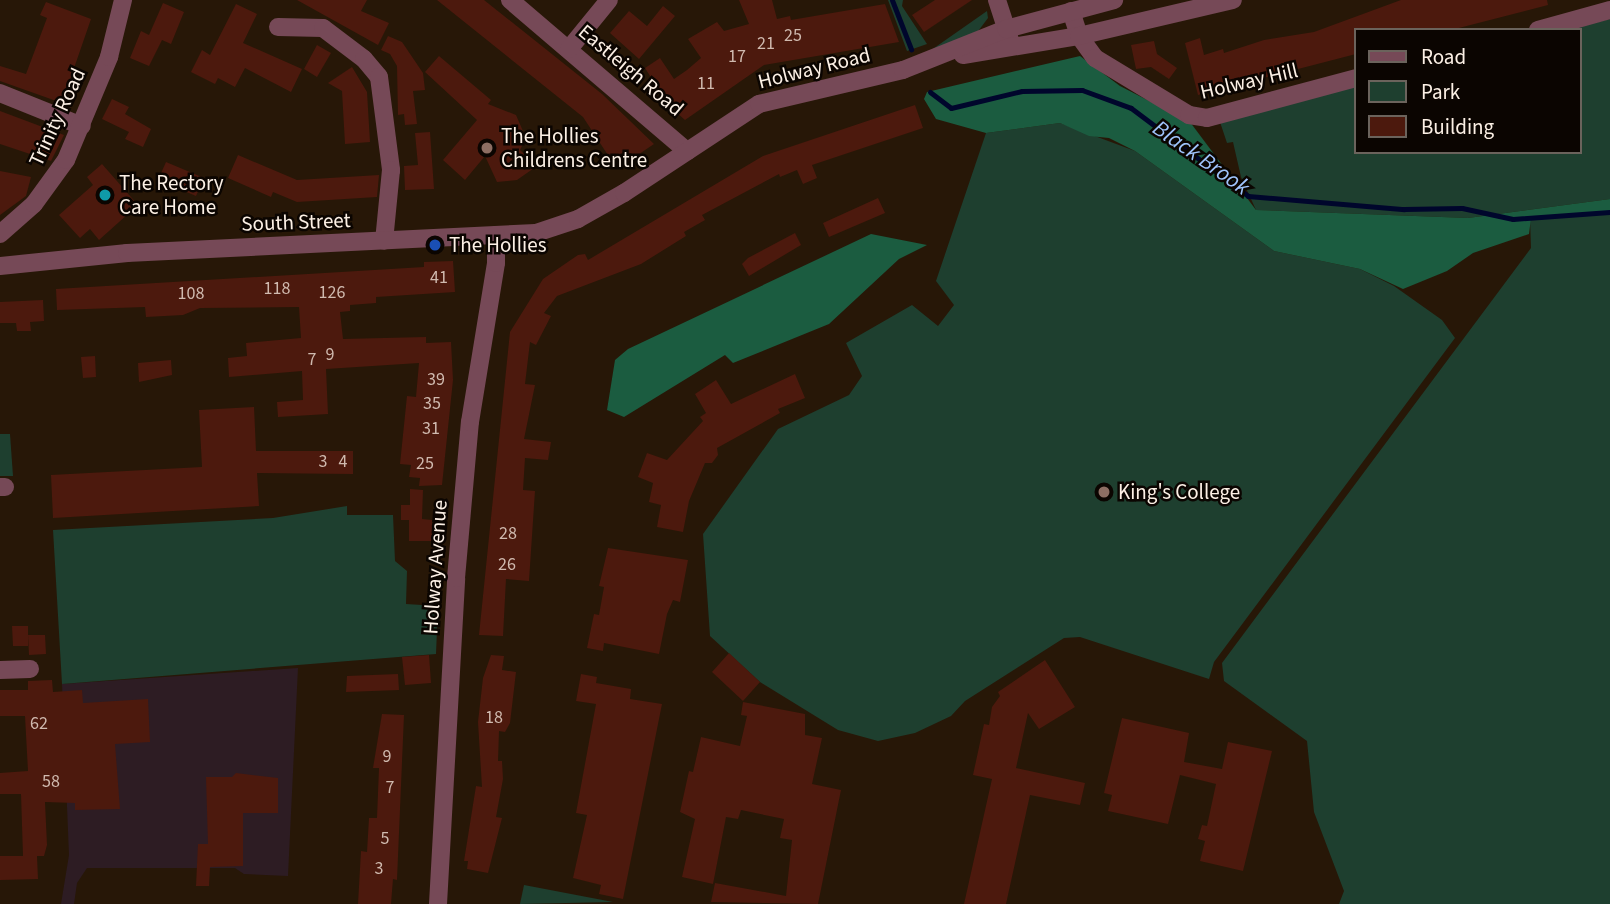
<!DOCTYPE html>
<style>
body{margin:0}
#map{position:relative;width:1610px;height:904px;overflow:hidden;background:#271707;font-family:"Source Sans 3",sans-serif}
div>[style]{position:absolute}
[style*='--x']{left:calc(var(--x)*1px);top:calc(var(--y)*1px);width:calc(var(--w)*1px);rotate:calc(var(--a)*1deg)}
.commercial>*{inset:0;background:#2d1c23}
.green>*{inset:0;background:#1e3f2f}
.forest>*{inset:0;background:#1b5c40}
.stream>*{height:5px;margin:-2.5px;padding:0 2.5px;transform-origin:2.5px;border-radius:2.5px;background:#00062c}
.building>*{inset:0;background:#4c190d}
.minor>*{height:18px;margin:-9px;padding:0 9px;transform-origin:9px;border-radius:9px;background:#764957}
.dots>*{width:19px;height:19px;translate:-50% -50%;box-sizing:border-box;border:4px solid #0b0501;border-radius:50%}
span{translate:-50% -50%;white-space:nowrap;text-align:center;line-height:1.15;-webkit-text-stroke:5px #0b0501;paint-order:stroke}
.number-label{font-size:18px;color:#d0baaf}
.number-label span{-webkit-text-stroke-width:0}
.street-label{font-size:21px;color:#fcf0e5}
.poi-label{font-size:21px;color:#fcf0e5}
.left{translate:0 -50%;text-align:left}
.water-label{font-size:23px;color:#9fc3fb;font-style:italic}
.legend{position:absolute;left:1354px;top:28px;width:228px;height:126px;box-sizing:border-box;background:#0b0501;border:2px solid #6b635c;margin:0;padding:9px 12px;list-style:none;font-size:21px;color:#fcf0e5}
.legend li{display:flex;align-items:center;gap:14px;height:35px}
.legend b{width:35px;border:2px solid #6b635c}
</style>
<div id="map">
<div class="commercial">
<div style="clip-path:polygon(298px 668px,288px 876px,244px 874px,235px 868px,87px 868px,77px 883px,74px 904px,61px 904px,69px 855px,62px 684px)"></div>
</div>
<div class="green">
<div style="clip-path:polygon(888px 0,903px 0,902px 6px,927px 44px,907px 51px)"></div>
<div style="clip-path:polygon(987px 11px,988px 18px,976px 34px,927px 53px)"></div>
<div style="clip-path:polygon(1610px 19px,1610px 199px,1468px 218px,1256px 210px,1241px 177px,1233px 142px,1227px 143px,1220px 122px,1356px 86px,1356px 152px,1580px 152px,1580px 30px,1566px 30px)"></div>
<div style="clip-path:polygon(1060px 123px,1135px 151px,1274px 251px,1360px 269px,1394px 286px,1442px 320px,1455px 338px,1214px 662px,1209px 679px,1080px 637px,1064px 638px,965px 701px,951px 716px,915px 733px,878px 741px,838px 730px,760px 682px,710px 636px,703px 534px,778px 429px,849px 395px,862px 376px,846px 343px,912px 305px,938px 326px,954px 305px,936px 281px,986px 133px)"></div>
<div style="clip-path:polygon(1610px 212px,1610px 904px,1339px 904px,1344px 891px,1314px 812px,1307px 741px,1224px 681px,1222px 663px,1531px 248px,1530px 218px)"></div>
<div style="clip-path:polygon(0 434px,10px 434px,13px 476px,0 476px)"></div>
<div style="clip-path:polygon(347px 506px,347px 515px,393px 515px,395px 561px,407px 571px,406px 604px,438px 606px,436px 654px,62px 684px,53px 530px,273px 518px)"></div>
<div style="clip-path:polygon(524px 885px,613px 902px,520px 904px)"></div>
</div>
<div class="forest">
<div style="clip-path:polygon(1080px 56px,1120px 86px,1190px 122px,1256px 210px,1468px 218px,1610px 199px,1610px 212px,1531px 218px,1529px 234px,1473px 253px,1447px 271px,1403px 289px,1360px 269px,1274px 251px,1135px 151px,1109px 138px,1089px 136px,1060px 123px,986px 133px,936px 119px,924px 99px,927px 92px)"></div>
<div style="clip-path:polygon(871px 234px,927px 245px,899px 259px,829px 324px,733px 363px,725px 355px,624px 417px,607px 410px,615px 360px,628px 349px)"></div>
</div>
<div class="stream">
<div style="--x:892;--y:0;--w:53;--a:68.8"></div>
<div style="--x:930;--y:92;--w:26;--a:37"></div>
<div style="--x:951;--y:108;--w:73;--a:-13.5"></div>
<div style="--x:1022;--y:91;--w:60;--a:-1"></div>
<div style="--x:1082;--y:90;--w:52;--a:20.2"></div>
<div style="--x:1131;--y:108;--w:146;--a:36.9"></div>
<div style="--x:1248;--y:196;--w:157;--a:4.8"></div>
<div style="--x:1404;--y:209;--w:58;--a:-1"></div>
<div style="--x:1462;--y:208;--w:52;--a:12.2"></div>
<div style="--x:1513;--y:219;--w:97;--a:-4.1"></div>
</div>
<div class="building">
<div style="clip-path:polygon(297px 0,367px 0,361px 11px,389px 23px,378px 45px)"></div>
<div style="clip-path:polygon(437px 0,484px 0,602px 94px,654px 144px,617px 169px,583px 117px)"></div>
<div style="clip-path:polygon(739px 0,772px 0,777px 19px,790px 16px,791px 20px,885px 4px,899px 42px,764px 65px,685px 120px,669px 106px,645px 68px,660px 58px,674px 79px,687px 70px,701px 58px,688px 39px,717px 22px,724px 31px,749px 24px)"></div>
<div style="clip-path:polygon(935px 0,972px 0,924px 32px,912px 15px)"></div>
<div style="clip-path:polygon(1401px 0,1547px 0,1548px 5px,1451px 30px,1356px 30px,1356px 54px,1198px 95px,1185px 43px,1200px 38px,1204px 55px,1223px 49px,1224px 53px,1264px 40px,1314px 32px)"></div>
<div style="clip-path:polygon(46px 2px,91px 19px,62px 103px,0 81px,0 66px,26px 74px,47px 18px,40px 15px)"></div>
<div style="clip-path:polygon(163px 3px,184px 12px,171px 44px,162px 40px,149px 66px,130px 58px,141px 31px,149px 35px)"></div>
<div style="clip-path:polygon(236px 4px,257px 14px,243px 43px,302px 69px,291px 92px,245px 68px,235px 87px,218px 78px,215px 84px,191px 72px,202px 50px,210px 55px)"></div>
<div style="clip-path:polygon(663px 6px,675px 16px,639px 59px,610px 33px,629px 11px,647px 26px)"></div>
<div style="clip-path:polygon(388px 36px,402px 42px,423px 73px,425px 90px,413px 91px,417px 124px,405px 125px,404px 114px,398px 115px,397px 66px,390px 54px,381px 50px)"></div>
<div style="clip-path:polygon(1154px 41px,1157px 54px,1177px 68px,1169px 79px,1151px 67px,1136px 69px,1131px 45px)"></div>
<div style="clip-path:polygon(317px 45px,331px 53px,317px 77px,304px 69px)"></div>
<div style="clip-path:polygon(439px 56px,491px 100px,488px 104px,516px 115px,526px 138px,520px 150px,537px 166px,517px 180px,497px 182px,485px 156px,465px 180px,443px 160px,477px 120px,425px 72px)"></div>
<div style="clip-path:polygon(352px 67px,367px 92px,370px 142px,345px 144px,342px 91px,328px 83px)"></div>
<div style="clip-path:polygon(112px 99px,129px 107px,125px 114px,151px 129px,143px 147px,125px 139px,129px 132px,102px 119px)"></div>
<div style="clip-path:polygon(915px 105px,923px 128px,812px 165px,817px 178px,803px 184px,797px 170px,780px 177px,779px 174px,702px 215px,705px 220px,684px 232px,686px 236px,641px 264px,557px 296px,544px 313px,551px 316px,536px 345px,530px 342px,525px 384px,535px 385px,524px 439px,551px 442px,548px 460px,525px 458px,523px 490px,535px 491px,529px 581px,506px 579px,503px 636px,479px 635px,510px 332px,543px 279px,578px 255px,585px 254px,588px 260px,763px 156px)"></div>
<div style="clip-path:polygon(0 111px,64px 135px,51px 161px,0 144px)"></div>
<div style="clip-path:polygon(430px 132px,434px 189px,405px 190px,404px 166px,418px 165px,415px 133px)"></div>
<div style="clip-path:polygon(238px 155px,297px 180px,379px 175px,377px 197px,297px 202px,273px 192px,271px 197px,228px 178px)"></div>
<div style="clip-path:polygon(166px 162px,204px 178px,196px 196px,158px 180px)"></div>
<div style="clip-path:polygon(102px 164px,138px 205px,99px 240px,90px 229px,80px 238px,59px 215px,93px 185px,87px 177px)"></div>
<div style="clip-path:polygon(0 171px,31px 177px,26px 196px,0 215px)"></div>
<div style="clip-path:polygon(878px 198px,885px 213px,829px 237px,823px 223px)"></div>
<div style="clip-path:polygon(795px 233px,801px 245px,749px 276px,742px 264px,748px 258px)"></div>
<div style="clip-path:polygon(453px 261px,455px 292px,376px 297px,376px 303px,350px 305px,350px 311px,340px 312px,343px 339px,426px 337px,426px 343px,451px 342px,453px 380px,442px 485px,419px 486px,420px 478px,409px 477px,411px 465px,400px 464px,407px 396px,416px 397px,419px 363px,326px 369px,328px 414px,278px 417px,277px 402px,303px 400px,302px 371px,229px 377px,228px 358px,247px 356px,246px 343px,301px 338px,299px 307px,200px 308px,183px 315px,146px 317px,145px 307px,57px 310px,56px 289px,424px 267px,424px 262px)"></div>
<div style="clip-path:polygon(43px 300px,44px 321px,30px 322px,31px 331px,17px 331px,16px 323px,0 323px,0 302px)"></div>
<div style="clip-path:polygon(95px 356px,96px 377px,83px 378px,81px 357px)"></div>
<div style="clip-path:polygon(171px 360px,172px 375px,139px 382px,138px 363px)"></div>
<div style="clip-path:polygon(795px 374px,805px 398px,778px 409px,780px 413px,717px 448px,718px 455px,712px 463px,705px 463px,689px 501px,683px 532px,657px 527px,661px 505px,649px 502px,653px 483px,638px 477px,647px 453px,667px 460px,703px 421px,700px 417px,706px 413px,695px 394px,716px 380px,731px 404px)"></div>
<div style="clip-path:polygon(254px 407px,256px 451px,353px 451px,353px 474px,257px 473px,259px 506px,53px 518px,51px 475px,202px 467px,199px 410px)"></div>
<div style="clip-path:polygon(410px 489px,423px 490px,422px 519px,432px 520px,432px 541px,409px 541px,409px 520px,401px 520px,401px 505px,410px 505px)"></div>
<div style="clip-path:polygon(608px 548px,688px 560px,680px 602px,673px 600px,667px 614px,659px 654px,604px 643px,603px 651px,587px 648px,594px 614px,599px 615px,604px 587px,599px 586px)"></div>
<div style="clip-path:polygon(12px 626px,28px 626px,28px 646px,13px 646px)"></div>
<div style="clip-path:polygon(28px 635px,45px 635px,46px 654px,29px 655px)"></div>
<div style="clip-path:polygon(729px 653px,760px 682px,743px 701px,712px 672px)"></div>
<div style="clip-path:polygon(429px 655px,431px 683px,405px 685px,402px 657px)"></div>
<div style="clip-path:polygon(491px 655px,504px 656px,502px 670px,516px 672px,510px 723px,505px 732px,499px 731px,498px 761px,502px 761px,503px 779px,496px 817px,502px 818px,488px 873px,467px 869px,468px 861px,464px 861px,476px 786px,482px 787px,478px 722px,483px 678px)"></div>
<div style="clip-path:polygon(1045px 660px,1075px 707px,1039px 729px,1028px 713px,1016px 768px,1085px 783px,1080px 805px,1030px 795px,1006px 904px,964px 904px,992px 779px,973px 775px,984px 724px,989px 725px,992px 707px,1000px 696px,998px 692px)"></div>
<div style="clip-path:polygon(398px 674px,399px 690px,346px 692px,347px 676px)"></div>
<div style="clip-path:polygon(581px 674px,597px 677px,596px 683px,631px 689px,630px 699px,662px 704px,623px 899px,599px 894px,601px 885px,573px 878px,587px 815px,576px 813px,596px 704px,576px 701px)"></div>
<div style="clip-path:polygon(52px 680px,53px 692px,82px 690px,83px 703px,148px 699px,150px 742px,115px 744px,120px 809px,75px 810px,75px 803px,45px 802px,47px 845px,44px 856px,37px 856px,38px 879px,0 880px,0 856px,23px 856px,21px 794px,0 794px,0 773px,28px 771px,25px 716px,0 716px,0 690px,28px 690px,28px 681px)"></div>
<div style="clip-path:polygon(743px 702px,805px 714px,805px 735px,822px 738px,812px 784px,841px 790px,818px 904px,711px 902px,715px 883px,786px 896px,792px 840px,780px 838px,784px 819px,741px 810px,738px 819px,726px 817px,713px 884px,682px 877px,695px 819px,680px 812px,689px 771px,693px 772px,701px 737px,740px 746px,747px 716px,741px 715px)"></div>
<div style="clip-path:polygon(382px 714px,404px 715px,397px 880px,393px 879px,391px 904px,358px 904px,361px 851px,367px 852px,369px 818px,377px 818px,379px 768px,373px 768px)"></div>
<div style="clip-path:polygon(1122px 718px,1189px 733px,1184px 762px,1222px 769px,1228px 742px,1272px 751px,1243px 871px,1200px 861px,1205px 841px,1198px 839px,1202px 825px,1207px 826px,1216px 784px,1180px 775px,1168px 824px,1108px 811px,1112px 795px,1104px 793px)"></div>
<div style="clip-path:polygon(236px 773px,278px 778px,278px 813px,243px 813px,243px 866px,210px 867px,209px 886px,196px 886px,198px 844px,208px 844px,206px 777px,232px 777px)"></div>
</div>
<div class="minor">
<div style="--x:510;--y:0;--w:233;--a:40.5"></div>
<div style="--x:997;--y:0;--w:42;--a:72"></div>
<div style="--x:1071;--y:11;--w:26;--a:72"></div>
<div style="--x:1079;--y:36;--w:27;--a:54"></div>
<div style="--x:1095;--y:58;--w:110;--a:31.2"></div>
<div style="--x:1189;--y:115;--w:18;--a:9"></div>
<div style="--x:1207;--y:118;--w:154;--a:-15"></div>
<div style="--x:278;--y:27;--w:45;--a:1.3"></div>
<div style="--x:323;--y:28;--w:51;--a:37.1"></div>
<div style="--x:364;--y:59;--w:23;--a:50"></div>
<div style="--x:379;--y:77;--w:94;--a:82.6"></div>
<div style="--x:391;--y:170;--w:71;--a:95.6"></div>
<div style="--x:1538;--y:30;--w:75;--a:-15.5"></div>
<div style="--x:569;--y:49;--w:63;--a:-50.8"></div>
<div style="--x:963;--y:55;--w:118;--a:-9.3"></div>
<div style="--x:1079;--y:36;--w:158;--a:-13.2"></div>
<div style="--x:0;--y:93;--w:88;--a:21.9"></div>
<div style="--x:0;--y:234;--w:45;--a:-41.4"></div>
<div style="--x:34;--y:204;--w:54;--a:-54"></div>
<div style="--x:66;--y:160;--w:112;--a:-67.3"></div>
<div style="--x:109;--y:57;--w:59;--a:-76.2"></div>
<div style="--x:0;--y:266;--w:128;--a:-5.8"></div>
<div style="--x:127;--y:253;--w:409;--a:-2.8"></div>
<div style="--x:536;--y:233;--w:44;--a:-18.4"></div>
<div style="--x:578;--y:219;--w:53;--a:-29.5"></div>
<div style="--x:624;--y:193;--w:162;--a:-33.4"></div>
<div style="--x:759;--y:104;--w:148;--a:-13.3"></div>
<div style="--x:903;--y:70;--w:111;--a:-21.7"></div>
<div style="--x:1006;--y:29;--w:112;--a:-15"></div>
<div style="--x:0;--y:487;--w:5;--a:0"></div>
<div style="--x:0;--y:670;--w:30;--a:-2"></div>
<div style="--x:438;--y:904;--w:326;--a:-86.8"></div>
<div style="--x:456;--y:578;--w:157;--a:-84.9"></div>
<div style="--x:470;--y:422;--w:161;--a:-80.7"></div>
<div style="--x:496;--y:263;--w:28;--a:-90"></div>
</div>
<div class="dots">
<div style="left:487px;top:148px;background:#8d6e63"></div>
<div style="left:105px;top:195px;background:#0f9aa8"></div>
<div style="left:435px;top:245px;background:#1a4fb4"></div>
<div style="left:1104px;top:492px;background:#8d6e63"></div>
</div>
<div class="number-label">
<span style="left:793px;top:36px">25</span>
<span style="left:766px;top:44px">21</span>
<span style="left:737px;top:57px">17</span>
<span style="left:706px;top:84px">11</span>
<span style="left:439px;top:278px">41</span>
<span style="left:277px;top:289px">118</span>
<span style="left:332px;top:293px">126</span>
<span style="left:191px;top:294px">108</span>
<span style="left:330px;top:355px">9</span>
<span style="left:312px;top:360px">7</span>
<span style="left:436px;top:380px">39</span>
<span style="left:432px;top:404px">35</span>
<span style="left:431px;top:429px">31</span>
<span style="left:323px;top:462px">3</span>
<span style="left:343px;top:462px">4</span>
<span style="left:425px;top:464px">25</span>
<span style="left:508px;top:534px">28</span>
<span style="left:507px;top:565px">26</span>
<span style="left:494px;top:718px">18</span>
<span style="left:39px;top:724px">62</span>
<span style="left:387px;top:757px">9</span>
<span style="left:51px;top:782px">58</span>
<span style="left:390px;top:788px">7</span>
<span style="left:385px;top:839px">5</span>
<span style="left:379px;top:869px">3</span>
</div>
<div class="street-label">
<span style="left:814px;top:68px;rotate:-14deg">Holway Road</span>
<span style="left:631px;top:70px;rotate:40deg">Eastleigh Road</span>
<span style="left:1249px;top:81px;rotate:-13deg">Holway Hill</span>
<span style="left:57px;top:117px;rotate:-65deg">Trinity Road</span>
<span style="left:296px;top:222px;rotate:-2deg">South Street</span>
<span style="left:435px;top:567px;rotate:-86deg">Holway Avenue</span>
</div>
<div class="poi-label">
<span class="left" style="left:501px;top:148px">The Hollies<br>Childrens Centre</span>
<span class="left" style="left:119px;top:195px">The Rectory<br>Care Home</span>
<span class="left" style="left:449px;top:245px">The Hollies</span>
<span class="left" style="left:1118px;top:492px">King's College</span>
</div>
<div class="water-label">
<span style="left:1201px;top:158px;rotate:35deg">Black Brook</span>
</div>
<ul class="legend">
<li><b style="height:9px;background:#764957"></b>Road</li>
<li><b style="height:19px;background:#1e3f2f"></b>Park</li>
<li><b style="height:19px;background:#4c190d"></b>Building</li>
</ul>
</div>
